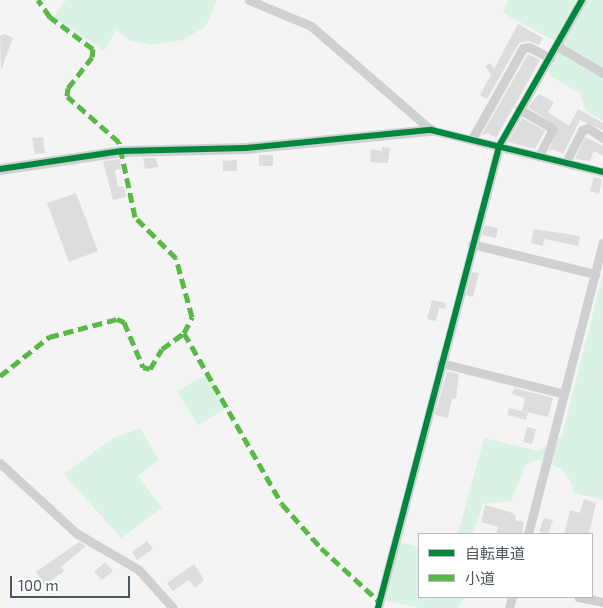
<!DOCTYPE html>
<meta charset="utf-8">
<style>
body{margin:0}
#map{position:relative;width:603px;height:608px;overflow:hidden;background:#f4f4f4;font-family:"Exo 2","Noto Sans JP",sans-serif}
div>[style]{position:absolute}
[style*='--x']{left:calc(var(--x)*1px);top:calc(var(--y)*1px);width:calc(var(--w)*1px);rotate:calc(var(--a)*1deg)}
.green>*{inset:0;background:#d9f2e3}
.building>*{inset:0;background:#ddddde}
.minor>*{height:9px;margin:-4.5px;padding:0 4.5px;transform-origin:4.5px;border-radius:4.5px;background:#ced0d2}
.tertiary>*{height:11px;margin:-5.5px;padding:0 5.5px;transform-origin:5.5px;border-radius:5.5px;background:#ced0d2}
.quiet>*{height:5px;margin-top:-2.5px;transform-origin:0;background:repeating-linear-gradient(90deg,#58b947 0 10px,transparent 0 15px)}
.cycleway>*{height:6px;margin:-3px;padding:0 3px;transform-origin:3px;border-radius:3px;background:#00873e}
span{translate:-50% -50%;white-space:nowrap;text-align:center;line-height:1.15;-webkit-text-stroke:4px #fff;paint-order:stroke}
.legend{position:absolute;left:418px;top:533px;width:175px;height:65px;box-sizing:border-box;background:#fff;border:1px solid #b7bbc0;margin:0;padding:6px 9px;list-style:none;font-size:15px;color:#4a5661}
.legend li{display:flex;align-items:center;gap:10px;height:25px}
.legend b{width:25px;border:1px solid #b7bbc0}
.scale{position:absolute;left:10px;top:576px;width:120px;height:22px;box-sizing:border-box;border:2px solid #4a5661;border-top:0;padding-left:6px;font-size:15px;line-height:18px;white-space:nowrap;color:#4a5661;-webkit-text-stroke:4px #fff;paint-order:stroke}
</style>
<div id="map">
<div class="green">
<div style="clip-path:polygon(66px 0,217px 0,206px 26px,183px 40px,151px 45px,129px 40px,116px 30px,104px 51px,53px 17px)"></div>
<div style="clip-path:polygon(508px 0,603px 0,603px 121px,586px 111px,580px 94px,549px 75px,553px 40px,503px 13px)"></div>
<div style="clip-path:polygon(603px 273px,603px 500px,574px 493px,570px 480px,560px 468px,538px 460px,526px 464px,511px 501px,483px 504px,473px 534px,458px 534px,484px 438px,538px 451px,562px 436px)"></div>
<div style="clip-path:polygon(208px 374px,228px 407px,198px 425px,177px 391px)"></div>
<div style="clip-path:polygon(140px 428px,159px 460px,138px 476px,162px 508px,121px 538px,64px 474px,113px 438px)"></div>
<div style="clip-path:polygon(400px 542px,419px 547px,419px 597px,464px 597px,458px 608px,421px 608px,386px 601px)"></div>
</div>
<div class="building">
<div style="clip-path:polygon(518px 24px,543px 38px,539px 45px,529px 41px,519px 43px,487px 99px,480px 95px,491px 75px,485px 66px,490px 63px,494px 69px)"></div>
<div style="clip-path:polygon(5px 34px,13px 38px,1px 70px,0 36px)"></div>
<div style="clip-path:polygon(528px 54px,540px 60px,496px 138px,487px 133px,481px 136px)"></div>
<div style="clip-path:polygon(539px 94px,554px 102px,548px 112px,569px 126px,578px 109px,603px 123px,603px 130px,580px 120px,563px 154px,553px 149px,548px 152px,559px 128px,528px 107px)"></div>
<div style="clip-path:polygon(522px 118px,545px 131px,535px 149px,508px 142px)"></div>
<div style="clip-path:polygon(43px 137px,45px 153px,35px 154px,32px 138px)"></div>
<div style="clip-path:polygon(585px 137px,603px 146px,603px 156px,594px 151px,590px 161px,575px 159px)"></div>
<div style="clip-path:polygon(382px 147px,390px 148px,388px 163px,370px 162px,371px 149px,382px 151px)"></div>
<div style="clip-path:polygon(259px 155px,273px 155px,273px 166px,259px 166px)"></div>
<div style="clip-path:polygon(143px 158px,156px 158px,158px 167px,145px 169px)"></div>
<div style="clip-path:polygon(120px 159px,121px 169px,115px 170px,118px 187px,124px 186px,126px 197px,113px 200px,103px 161px)"></div>
<div style="clip-path:polygon(237px 160px,237px 171px,223px 171px,223px 161px)"></div>
<div style="clip-path:polygon(594px 177px,602px 179px,599px 194px,590px 191px)"></div>
<div style="clip-path:polygon(76px 193px,98px 251px,69px 262px,47px 203px)"></div>
<div style="clip-path:polygon(485px 225px,498px 228px,496px 238px,482px 235px)"></div>
<div style="clip-path:polygon(534px 229px,580px 236px,578px 246px,544px 239px,543px 246px,531px 243px)"></div>
<div style="clip-path:polygon(472px 272px,479px 273px,473px 297px,466px 295px)"></div>
<div style="clip-path:polygon(432px 300px,446px 303px,445px 309px,439px 308px,436px 321px,427px 319px)"></div>
<div style="clip-path:polygon(447px 371px,459px 374px,456px 399px,452px 398px,448px 418px,435px 415px)"></div>
<div style="clip-path:polygon(514px 388px,553px 398px,548px 417px,522px 411px,525px 398px,512px 394px)"></div>
<div style="clip-path:polygon(509px 408px,528px 413px,526px 420px,507px 415px)"></div>
<div style="clip-path:polygon(527px 427px,536px 429px,532px 444px,523px 442px)"></div>
<div style="clip-path:polygon(584px 499px,596px 503px,589px 534px,564px 534px,570px 510px,580px 513px)"></div>
<div style="clip-path:polygon(485px 505px,510px 512px,516px 516px,515px 520px,524px 522px,522px 534px,496px 534px,498px 527px,481px 522px)"></div>
<div style="clip-path:polygon(544px 518px,553px 520px,548px 534px,539px 532px)"></div>
<div style="clip-path:polygon(147px 541px,153px 549px,137px 560px,132px 552px)"></div>
<div style="clip-path:polygon(79px 542px,86px 546px,61px 567px,64px 571px,45px 585px,36px 572px)"></div>
<div style="clip-path:polygon(105px 562px,113px 571px,102px 580px,94px 572px)"></div>
<div style="clip-path:polygon(194px 564px,204px 580px,195px 588px,189px 580px,173px 591px,167px 583px)"></div>
</div>
<div class="minor">
<div style="--x:249;--y:0;--w:67;--a:22.8"></div>
<div style="--x:311;--y:26;--w:159;--a:40.9"></div>
<div style="--x:431;--y:130;--w:177;--a:13.7"></div>
<div style="--x:557;--y:46;--w:53;--a:30.4"></div>
<div style="--x:519;--y:109;--w:39;--a:30"></div>
<div style="--x:553;--y:129;--w:30;--a:118"></div>
<div style="--x:472;--y:139;--w:104;--a:-60.7"></div>
<div style="--x:523;--y:48;--w:6;--a:-9"></div>
<div style="--x:529;--y:47;--w:24;--a:28"></div>
<div style="--x:566;--y:162;--w:36;--a:-63"></div>
<div style="--x:582;--y:130;--w:6;--a:-18"></div>
<div style="--x:588;--y:128;--w:18;--a:34"></div>
<div style="--x:472;--y:244;--w:127;--a:13.7"></div>
<div style="--x:441;--y:363;--w:127;--a:14.1"></div>
<div style="--x:0;--y:463;--w:103;--a:42.6"></div>
<div style="--x:76;--y:533;--w:73;--a:30.4"></div>
<div style="--x:139;--y:570;--w:51;--a:48.2"></div>
<div style="--x:528;--y:534;--w:301;--a:-75.6"></div>
<div style="--x:578;--y:597;--w:25;--a:11"></div>
<div style="--x:378;--y:608;--w:478;--a:-75.3"></div>
<div style="--x:499;--y:146;--w:168;--a:-60.4"></div>
<div style="--x:509;--y:608;--w:11;--a:-75"></div>
</div>
<div class="tertiary">
<div style="--x:0;--y:169;--w:123;--a:-8.4"></div>
<div style="--x:122;--y:151;--w:124;--a:-1.4"></div>
<div style="--x:246;--y:148;--w:186;--a:-5.6"></div>
</div>
<div class="quiet">
<div style="--x:184;--y:333;--w:197;--a:60.2"></div>
<div style="--x:282;--y:504;--w:59;--a:48.4"></div>
<div style="--x:321;--y:548;--w:80;--a:42.5"></div>
<div style="--x:0;--y:376;--w:63;--a:-38.5"></div>
<div style="--x:49;--y:337;--w:70;--a:-14.8"></div>
<div style="--x:117;--y:319;--w:8;--a:23"></div>
<div style="--x:124;--y:322;--w:49;--a:67.1"></div>
<div style="--x:143;--y:367;--w:7;--a:16"></div>
<div style="--x:150;--y:369;--w:23;--a:-59"></div>
<div style="--x:162;--y:349;--w:27;--a:-36"></div>
<div style="--x:184;--y:333;--w:18;--a:-63"></div>
<div style="--x:192;--y:317;--w:61;--a:-105.2"></div>
<div style="--x:176;--y:258;--w:58;--a:-135"></div>
<div style="--x:135;--y:217;--w:77;--a:-102"></div>
<div style="--x:119;--y:142;--w:69;--a:-138.5"></div>
<div style="--x:67;--y:96;--w:8;--a:-83"></div>
<div style="--x:68;--y:88;--w:39;--a:-52"></div>
<div style="--x:92;--y:57;--w:8;--a:-83"></div>
<div style="--x:93;--y:49;--w:54;--a:-143.3"></div>
<div style="--x:50;--y:17;--w:21;--a:-125"></div>
</div>
<div class="cycleway">
<div style="--x:0;--y:169;--w:123;--a:-8.4"></div>
<div style="--x:122;--y:151;--w:124;--a:-1.4"></div>
<div style="--x:246;--y:148;--w:186;--a:-5.6"></div>
<div style="--x:431;--y:130;--w:177;--a:13.7"></div>
<div style="--x:378;--y:608;--w:478;--a:-75.3"></div>
<div style="--x:499;--y:146;--w:168;--a:-60.4"></div>
</div>
<ul class="legend">
<li><b style="height:6px;background:#00873e"></b>自転車道</li>
<li><b style="height:6px;background:#58b947"></b>小道</li>
</ul>
<div class="scale">100 m</div>
</div>
